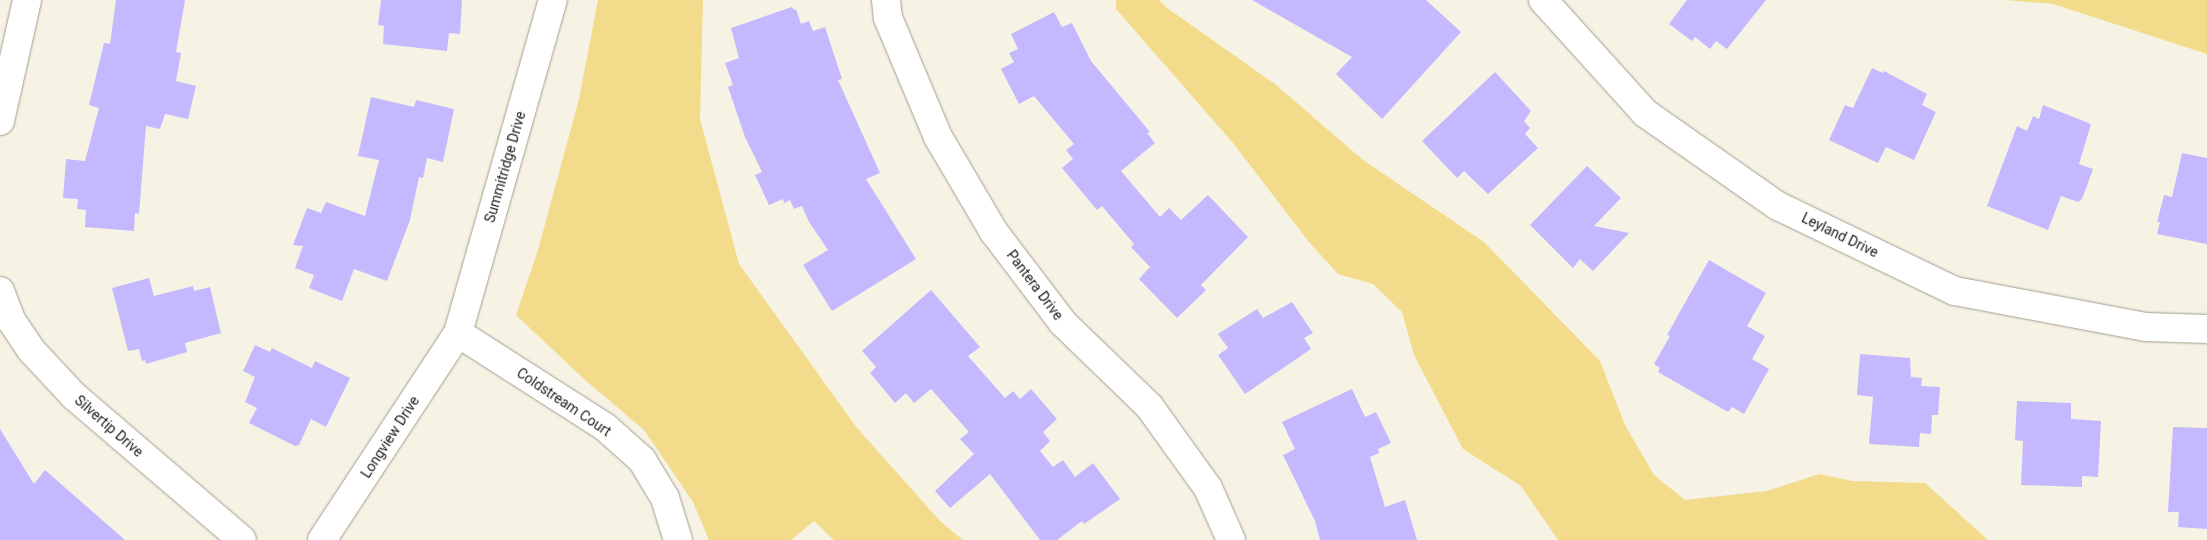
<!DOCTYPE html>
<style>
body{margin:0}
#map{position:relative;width:2207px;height:540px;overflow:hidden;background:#f7f3e4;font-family:Roboto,sans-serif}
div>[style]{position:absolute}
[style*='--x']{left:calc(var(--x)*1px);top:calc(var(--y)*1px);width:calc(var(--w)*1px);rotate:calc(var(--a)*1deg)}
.green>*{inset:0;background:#f2db8b}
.building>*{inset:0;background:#c4b9ff}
.roads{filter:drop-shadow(0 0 1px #a19d8f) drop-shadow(0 0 1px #a19d8f)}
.street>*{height:28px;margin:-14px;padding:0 14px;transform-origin:14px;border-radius:14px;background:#fff}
span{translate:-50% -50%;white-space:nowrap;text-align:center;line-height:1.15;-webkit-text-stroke:5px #fff;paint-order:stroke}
.street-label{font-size:14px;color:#23211c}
</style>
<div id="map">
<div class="green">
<div style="clip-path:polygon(598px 0,703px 0,700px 119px,739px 264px,857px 428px,940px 521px,963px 540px,834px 540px,814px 521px,791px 540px,709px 540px,693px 502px,644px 430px,584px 379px,516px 315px,538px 250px,579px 99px)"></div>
<div style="clip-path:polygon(1116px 0,1159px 0,1167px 8px,1275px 84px,1363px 160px,1484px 242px,1600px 361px,1625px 425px,1654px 475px,1685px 500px,1767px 491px,1819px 474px,1852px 481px,1925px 483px,1988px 540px,1558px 540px,1521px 486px,1463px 449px,1414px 355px,1402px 312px,1373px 284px,1338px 274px,1309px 242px,1233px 143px,1116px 9px)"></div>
<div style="clip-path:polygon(2005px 0,2207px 0,2207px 54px,2053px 4px)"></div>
</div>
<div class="building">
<div style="clip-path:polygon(116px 0,185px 0,176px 52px,181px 53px,176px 81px,196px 86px,188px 119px,165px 114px,160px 129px,146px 126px,139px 214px,135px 213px,134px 231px,85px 227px,86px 210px,77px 209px,78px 199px,63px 198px,66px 159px,85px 161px,99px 108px,89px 105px,104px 43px,110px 44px)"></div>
<div style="clip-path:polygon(381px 0,462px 0,460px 34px,449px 33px,447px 51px,383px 44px,384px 26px,378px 25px)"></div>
<div style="clip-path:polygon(1252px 0,1426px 0,1461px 32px,1382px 119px,1336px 74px,1352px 57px)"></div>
<div style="clip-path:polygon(1687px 0,1766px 0,1727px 49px,1716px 41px,1710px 49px,1695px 37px,1692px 41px,1669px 24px)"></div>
<div style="clip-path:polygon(792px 7px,794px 10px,796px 9px,801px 24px,809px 21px,813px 31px,825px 27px,842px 79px,838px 80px,880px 173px,866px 179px,916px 259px,832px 311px,803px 265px,828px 250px,809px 222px,802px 206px,794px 209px,790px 200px,784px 203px,783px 199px,769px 205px,755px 175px,762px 172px,745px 137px,728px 87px,733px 85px,725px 63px,739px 58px,731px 28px)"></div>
<div style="clip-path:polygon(1054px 12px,1062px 27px,1072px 23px,1091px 61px,1150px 132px,1147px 133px,1155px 143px,1121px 171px,1160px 217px,1169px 208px,1181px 220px,1208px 195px,1248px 237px,1201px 285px,1206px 290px,1177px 318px,1139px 279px,1150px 267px,1131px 247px,1134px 244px,1102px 206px,1097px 210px,1062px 168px,1073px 159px,1066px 150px,1074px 144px,1034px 96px,1019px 104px,1001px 69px,1014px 62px,1009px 53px,1018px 49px,1011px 34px)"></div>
<div style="clip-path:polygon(1872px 68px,1883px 73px,1884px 71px,1927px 94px,1922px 105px,1936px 112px,1914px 160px,1886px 147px,1878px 163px,1829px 140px,1845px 105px,1853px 108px)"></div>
<div style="clip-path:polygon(1495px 72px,1531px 111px,1524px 121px,1530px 128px,1525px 134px,1538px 148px,1488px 194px,1464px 171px,1457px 178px,1422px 141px)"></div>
<div style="clip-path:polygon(371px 97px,414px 107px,416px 100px,454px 109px,443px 162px,427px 158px,423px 178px,419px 177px,410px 220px,387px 281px,354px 269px,342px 301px,309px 288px,314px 275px,295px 268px,303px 246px,293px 245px,307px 208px,321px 213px,326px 202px,365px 216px,379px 160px,358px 156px)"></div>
<div style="clip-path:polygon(2043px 105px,2091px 124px,2079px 164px,2093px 169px,2082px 199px,2078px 202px,2061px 196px,2048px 230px,1987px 206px,2017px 126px,2027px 131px,2033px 116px,2039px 119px)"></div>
<div style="clip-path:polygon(2182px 153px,2207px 158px,2207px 244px,2157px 234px,2160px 222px,2157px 222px,2164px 195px,2172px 197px)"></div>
<div style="clip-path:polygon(1587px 166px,1621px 198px,1594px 226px,1629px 233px,1593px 271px,1580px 259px,1573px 268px,1530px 225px)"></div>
<div style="clip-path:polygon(1709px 260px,1766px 293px,1747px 326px,1765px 336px,1752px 359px,1769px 369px,1744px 414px,1732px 407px,1728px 412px,1658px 372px,1660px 368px,1654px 364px,1670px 336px,1667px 335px)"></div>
<div style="clip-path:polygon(149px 278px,154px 296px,193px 286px,194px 291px,210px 287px,221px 333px,185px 343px,187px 352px,146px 364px,145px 360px,142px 361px,139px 349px,128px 351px,112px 288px)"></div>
<div style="clip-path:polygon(931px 290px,980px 347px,968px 356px,1005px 398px,1013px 391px,1020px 399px,1031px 389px,1057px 419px,1043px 432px,1050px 441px,1040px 451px,1053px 467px,1063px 460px,1075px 477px,1093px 463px,1120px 499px,1084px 524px,1082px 521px,1057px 540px,1040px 540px,990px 474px,950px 508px,935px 491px,974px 454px,960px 439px,969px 432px,931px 389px,914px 403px,906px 393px,895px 403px,870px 373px,876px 367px,862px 351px)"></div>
<div style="clip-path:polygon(1292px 302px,1313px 333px,1304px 338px,1311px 349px,1245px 394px,1218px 355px,1228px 348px,1218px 334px,1257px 309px,1263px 318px)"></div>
<div style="clip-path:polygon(255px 345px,270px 352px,272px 348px,312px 368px,315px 361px,350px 378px,326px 427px,311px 419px,299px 445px,295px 446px,249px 423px,257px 408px,245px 402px,255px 377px,243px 371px)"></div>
<div style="clip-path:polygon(1860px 354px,1910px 358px,1911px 377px,1922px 378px,1921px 386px,1940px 387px,1938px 415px,1932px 415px,1931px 434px,1920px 433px,1919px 447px,1869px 444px,1873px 397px,1857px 395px)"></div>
<div style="clip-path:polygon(1352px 389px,1365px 417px,1376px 412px,1391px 443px,1378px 449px,1379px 453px,1370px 457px,1385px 507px,1405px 500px,1417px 540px,1320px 540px,1315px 521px,1283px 455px,1295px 449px,1282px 422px)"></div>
<div style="clip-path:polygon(2017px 401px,2071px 403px,2071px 419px,2101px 421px,2098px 477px,2082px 476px,2082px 487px,2021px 485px,2023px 441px,2015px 440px)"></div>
<div style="clip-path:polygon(2173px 427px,2207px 428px,2207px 529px,2178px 527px,2179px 512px,2168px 512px)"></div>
<div style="clip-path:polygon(0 429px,34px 484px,45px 470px,125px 540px,0 540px)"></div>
</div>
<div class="roads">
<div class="street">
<div style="--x:886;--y:0;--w:18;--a:84"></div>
<div style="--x:888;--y:18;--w:129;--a:67.2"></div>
<div style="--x:938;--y:137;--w:110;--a:59.5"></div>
<div style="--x:994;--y:232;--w:114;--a:52.8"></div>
<div style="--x:1063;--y:323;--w:120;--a:44"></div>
<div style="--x:1149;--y:406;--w:101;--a:54.3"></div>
<div style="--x:1208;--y:488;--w:57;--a:66.1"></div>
<div style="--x:1543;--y:0;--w:152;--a:47.9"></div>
<div style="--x:1645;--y:113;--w:162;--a:35"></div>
<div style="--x:1778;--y:206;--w:196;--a:25.7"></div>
<div style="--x:1955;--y:291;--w:194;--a:10.7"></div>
<div style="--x:2146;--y:327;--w:61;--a:1.9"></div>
<div style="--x:0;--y:121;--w:124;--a:-77.4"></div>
<div style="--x:0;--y:291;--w:31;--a:69"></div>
<div style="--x:11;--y:320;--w:36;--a:56"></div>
<div style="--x:31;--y:350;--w:63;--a:46.9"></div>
<div style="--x:74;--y:396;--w:221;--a:40.6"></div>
<div style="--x:458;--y:333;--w:174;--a:32.6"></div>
<div style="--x:605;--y:427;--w:50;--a:41.7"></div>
<div style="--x:642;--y:460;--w:44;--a:58.8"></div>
<div style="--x:665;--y:498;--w:44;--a:72.8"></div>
<div style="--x:322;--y:540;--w:248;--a:-56.7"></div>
<div style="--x:458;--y:333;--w:346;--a:-74.1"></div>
</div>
</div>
<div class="street-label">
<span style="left:505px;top:167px;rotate:-74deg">Summitridge Drive</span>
<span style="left:1840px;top:235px;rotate:26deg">Leyland Drive</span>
<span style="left:1035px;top:285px;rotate:53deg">Pantera Drive</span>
<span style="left:564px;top:402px;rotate:34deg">Coldstream Court</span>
<span style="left:109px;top:426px;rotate:41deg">Silvertip Drive</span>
<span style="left:390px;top:437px;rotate:-57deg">Longview Drive</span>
</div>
</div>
